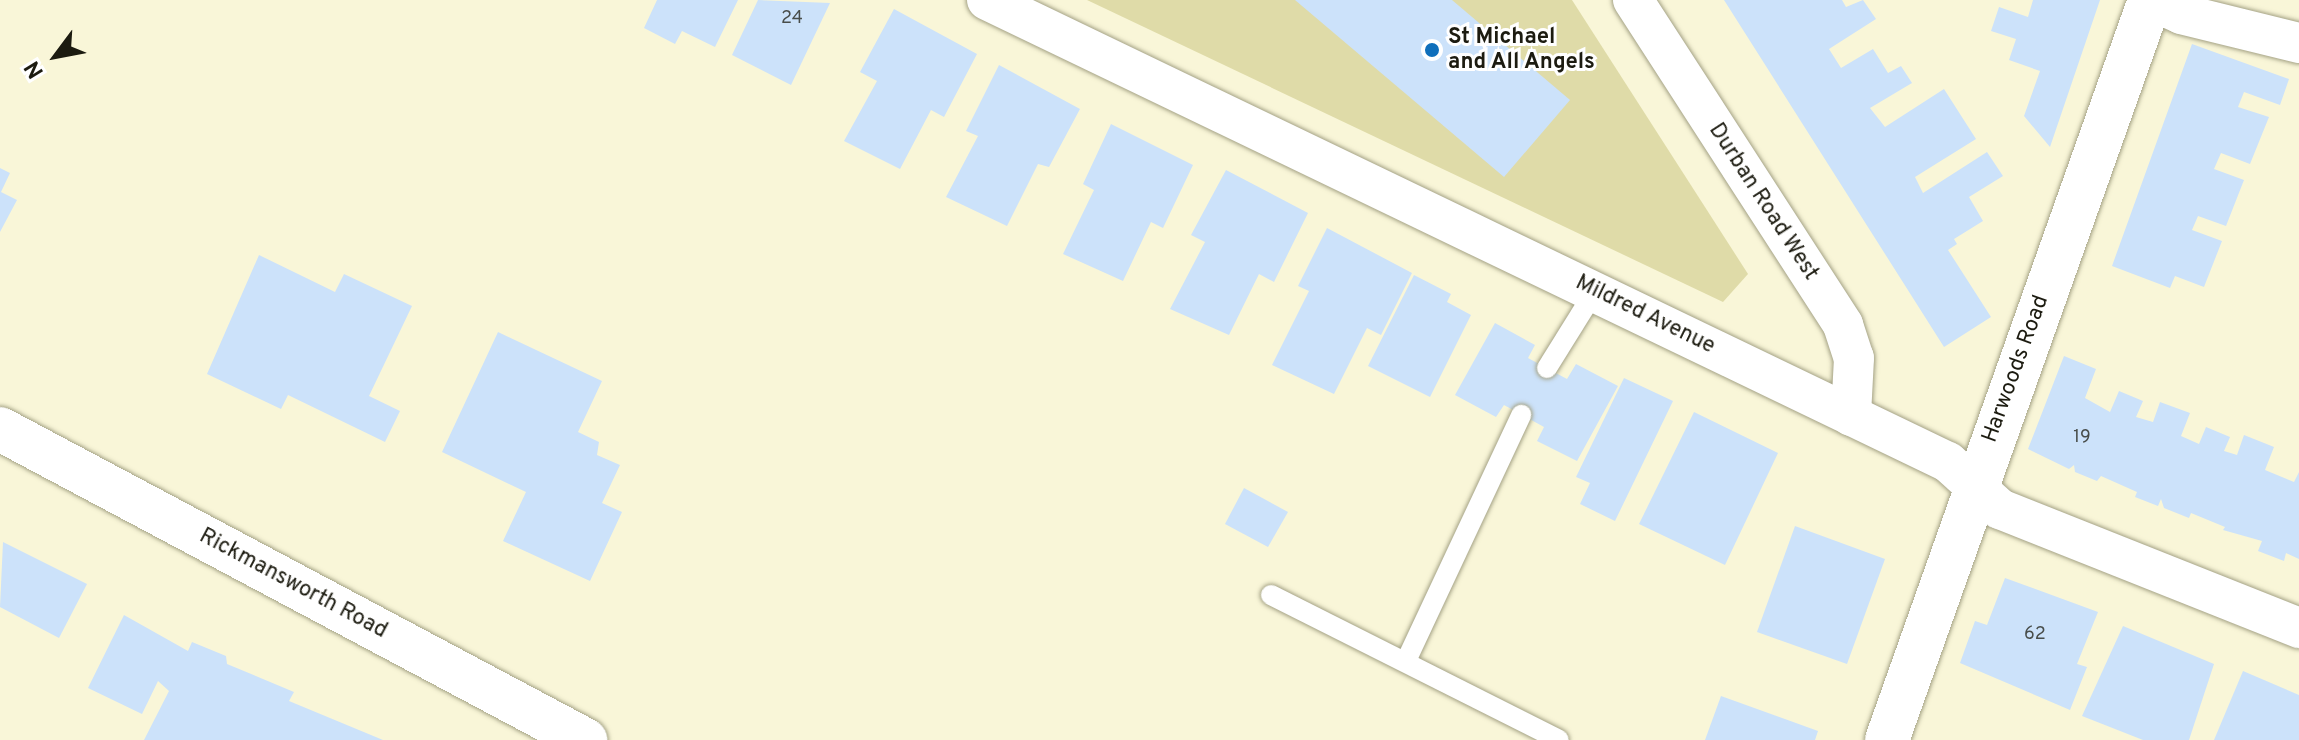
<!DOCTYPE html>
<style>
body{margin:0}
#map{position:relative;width:2299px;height:740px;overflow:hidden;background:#f9f6d8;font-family:Overpass,sans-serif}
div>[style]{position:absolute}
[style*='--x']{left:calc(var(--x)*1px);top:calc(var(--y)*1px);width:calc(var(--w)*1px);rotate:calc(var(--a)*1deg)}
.green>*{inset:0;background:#dfdba8}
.building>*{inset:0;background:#cce2fa}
.roads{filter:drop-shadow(0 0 2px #a4a285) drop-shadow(0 0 2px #a4a285)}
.lane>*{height:20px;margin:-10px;padding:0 10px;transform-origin:10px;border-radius:10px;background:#fff}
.street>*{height:40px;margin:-20px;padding:0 20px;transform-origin:20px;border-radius:20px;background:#fff}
.secondary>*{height:44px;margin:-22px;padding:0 22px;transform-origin:22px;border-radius:22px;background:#fff}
.primary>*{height:44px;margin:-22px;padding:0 22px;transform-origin:22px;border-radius:22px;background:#fff}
.dots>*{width:22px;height:22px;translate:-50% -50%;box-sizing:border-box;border:4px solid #fff;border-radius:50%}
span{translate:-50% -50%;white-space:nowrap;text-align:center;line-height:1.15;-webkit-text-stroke:6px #fff;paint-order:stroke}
.number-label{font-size:18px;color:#484d4a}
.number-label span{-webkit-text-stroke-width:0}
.poi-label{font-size:22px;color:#1c1b10;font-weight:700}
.left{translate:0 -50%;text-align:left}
.street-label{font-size:22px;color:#1c1b10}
.north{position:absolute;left:16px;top:16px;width:80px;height:80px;-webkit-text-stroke:6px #fff;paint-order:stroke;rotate:238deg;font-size:22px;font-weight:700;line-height:32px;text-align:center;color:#1c1b10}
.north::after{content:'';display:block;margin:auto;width:28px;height:36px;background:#1c1b10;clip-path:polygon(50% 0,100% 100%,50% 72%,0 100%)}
</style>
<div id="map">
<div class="green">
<div style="clip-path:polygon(1087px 0,1572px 0,1748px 274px,1723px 302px)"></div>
</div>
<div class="building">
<div style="clip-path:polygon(657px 0,738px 0,715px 47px,682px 31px,675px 44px,644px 28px)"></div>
<div style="clip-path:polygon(758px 0,830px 3px,791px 85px,732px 55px)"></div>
<div style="clip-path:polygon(1295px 0,1452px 0,1570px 100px,1504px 177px)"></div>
<div style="clip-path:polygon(1724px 0,1842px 0,1846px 7px,1863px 0,1876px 19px,1829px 49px,1841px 68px,1873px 49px,1888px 73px,1901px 66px,1912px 83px,1870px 108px,1885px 127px,1944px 89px,1976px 139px,1915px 177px,1923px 193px,1987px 152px,2003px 176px,1969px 197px,1983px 221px,1954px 239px,1957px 244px,1948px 250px,1991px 317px,1944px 347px)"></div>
<div style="clip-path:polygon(2033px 0,2100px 0,2050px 147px,2024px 116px,2040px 71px,2009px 60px,2016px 39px,1991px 31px,1999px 7px,2028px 17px)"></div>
<div style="clip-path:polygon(894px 9px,977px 54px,944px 117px,931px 110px,900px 169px,844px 141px,877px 81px,860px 72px)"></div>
<div style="clip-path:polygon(2192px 44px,2289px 79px,2280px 105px,2244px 92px,2238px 107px,2269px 117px,2250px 164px,2221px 153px,2214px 169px,2244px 180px,2226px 226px,2198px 216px,2192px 230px,2222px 241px,2204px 287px,2175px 276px,2170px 288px,2112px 266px)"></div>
<div style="clip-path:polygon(999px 65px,1080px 109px,1049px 167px,1038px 164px,1007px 226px,946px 197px,978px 136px,966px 131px)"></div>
<div style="clip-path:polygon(1111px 124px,1193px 165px,1163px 228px,1151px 222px,1123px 281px,1063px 254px,1094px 190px,1083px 184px)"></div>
<div style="clip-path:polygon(0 168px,10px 173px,1px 192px,17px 200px,0 232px)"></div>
<div style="clip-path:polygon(1226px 170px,1308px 213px,1274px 282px,1259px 274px,1229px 335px,1170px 309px,1205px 242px,1191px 235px)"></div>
<div style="clip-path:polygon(1327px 228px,1412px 273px,1381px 335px,1367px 328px,1334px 394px,1272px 365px,1309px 291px,1298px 286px)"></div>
<div style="clip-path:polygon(259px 255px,335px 292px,344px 274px,412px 306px,369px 396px,400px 411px,385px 442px,288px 395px,281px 409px,207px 374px)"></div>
<div style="clip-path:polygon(1414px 275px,1451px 294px,1447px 302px,1471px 315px,1430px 397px,1368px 366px)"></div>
<div style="clip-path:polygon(1495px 323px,1535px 345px,1528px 358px,1567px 379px,1576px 364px,1618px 386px,1577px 461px,1537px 441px,1544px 427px,1504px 405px,1496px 417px,1455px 395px)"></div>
<div style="clip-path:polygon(498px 332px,602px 381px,578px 432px,599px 442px,597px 455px,620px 465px,602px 503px,622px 512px,590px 581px,503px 541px,526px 492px,442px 452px)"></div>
<div style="clip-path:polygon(2064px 356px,2096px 369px,2085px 398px,2110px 412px,2119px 391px,2143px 401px,2136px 417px,2153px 422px,2160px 402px,2190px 413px,2181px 436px,2199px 444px,2206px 427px,2230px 437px,2224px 451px,2237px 455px,2244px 435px,2274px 447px,2265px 470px,2294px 482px,2299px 472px,2299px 559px,2286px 553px,2284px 561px,2258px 551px,2262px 541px,2223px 530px,2225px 527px,2191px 513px,2189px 518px,2164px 508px,2161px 499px,2158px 506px,2135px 497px,2137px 492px,2101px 476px,2097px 481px,2075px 472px,2074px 465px,2069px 469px,2028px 449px)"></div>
<div style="clip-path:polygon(1624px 378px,1673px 401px,1615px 521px,1580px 504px,1590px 483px,1576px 477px)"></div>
<div style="clip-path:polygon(1694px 412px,1778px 453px,1725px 565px,1639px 524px)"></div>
<div style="clip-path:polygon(1244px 488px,1288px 512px,1268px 547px,1225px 524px)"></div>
<div style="clip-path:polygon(1795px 526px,1885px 559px,1847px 664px,1757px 632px)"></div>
<div style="clip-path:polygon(3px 542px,87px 584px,59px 638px,0 607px)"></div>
<div style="clip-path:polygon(2005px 578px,2098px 612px,2077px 664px,2087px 667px,2070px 710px,1960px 663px,1975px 621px,1987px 625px)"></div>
<div style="clip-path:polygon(124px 615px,188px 651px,192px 642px,226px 656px,227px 664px,294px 692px,289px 701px,383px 740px,144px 740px,169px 691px,158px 681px,142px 714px,88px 688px)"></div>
<div style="clip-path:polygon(2123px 626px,2214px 664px,2189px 740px,2143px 740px,2082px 716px)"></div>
<div style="clip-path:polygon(2243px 671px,2299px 695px,2299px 740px,2214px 740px)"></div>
<div style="clip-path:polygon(1721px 696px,1818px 731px,1815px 740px,1705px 740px)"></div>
</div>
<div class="roads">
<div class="lane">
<div style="--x:1547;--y:368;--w:91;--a:-58.1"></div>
<div style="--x:1271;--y:595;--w:322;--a:26.7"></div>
<div style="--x:1406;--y:661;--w:272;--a:-64.9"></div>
</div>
<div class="street">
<div style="--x:987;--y:0;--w:1066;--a:25.68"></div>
<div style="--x:1948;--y:462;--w:70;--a:42.1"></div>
<div style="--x:2000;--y:509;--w:322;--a:21.7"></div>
<div style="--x:1633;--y:0;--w:387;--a:57.1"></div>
<div style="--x:1843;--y:325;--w:35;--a:72"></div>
<div style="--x:1854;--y:358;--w:58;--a:93"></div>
<div style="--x:2150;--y:0;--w:34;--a:24"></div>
<div style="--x:2181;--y:14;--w:122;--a:13.8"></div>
</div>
<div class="secondary">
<div style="--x:1887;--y:740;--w:785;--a:-70.43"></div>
</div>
<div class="primary">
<div style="--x:0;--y:429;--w:663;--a:28"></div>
</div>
</div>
<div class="dots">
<div style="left:1432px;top:50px;background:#0f6fbb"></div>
</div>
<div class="number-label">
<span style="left:792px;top:19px">24</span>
<span style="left:2082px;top:438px">19</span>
<span style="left:2035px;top:635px">62</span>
</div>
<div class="poi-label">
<span class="left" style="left:1448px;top:50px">St Michael<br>and All Angels</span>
</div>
<div class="street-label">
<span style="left:1763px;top:202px;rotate:57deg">Durban Road West</span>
<span style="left:1645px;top:315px;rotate:26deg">Mildred Avenue</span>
<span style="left:2016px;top:369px;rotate:-70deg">Harwoods Road</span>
<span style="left:293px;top:584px;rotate:28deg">Rickmansworth Road</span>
</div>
<div class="north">N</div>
</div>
